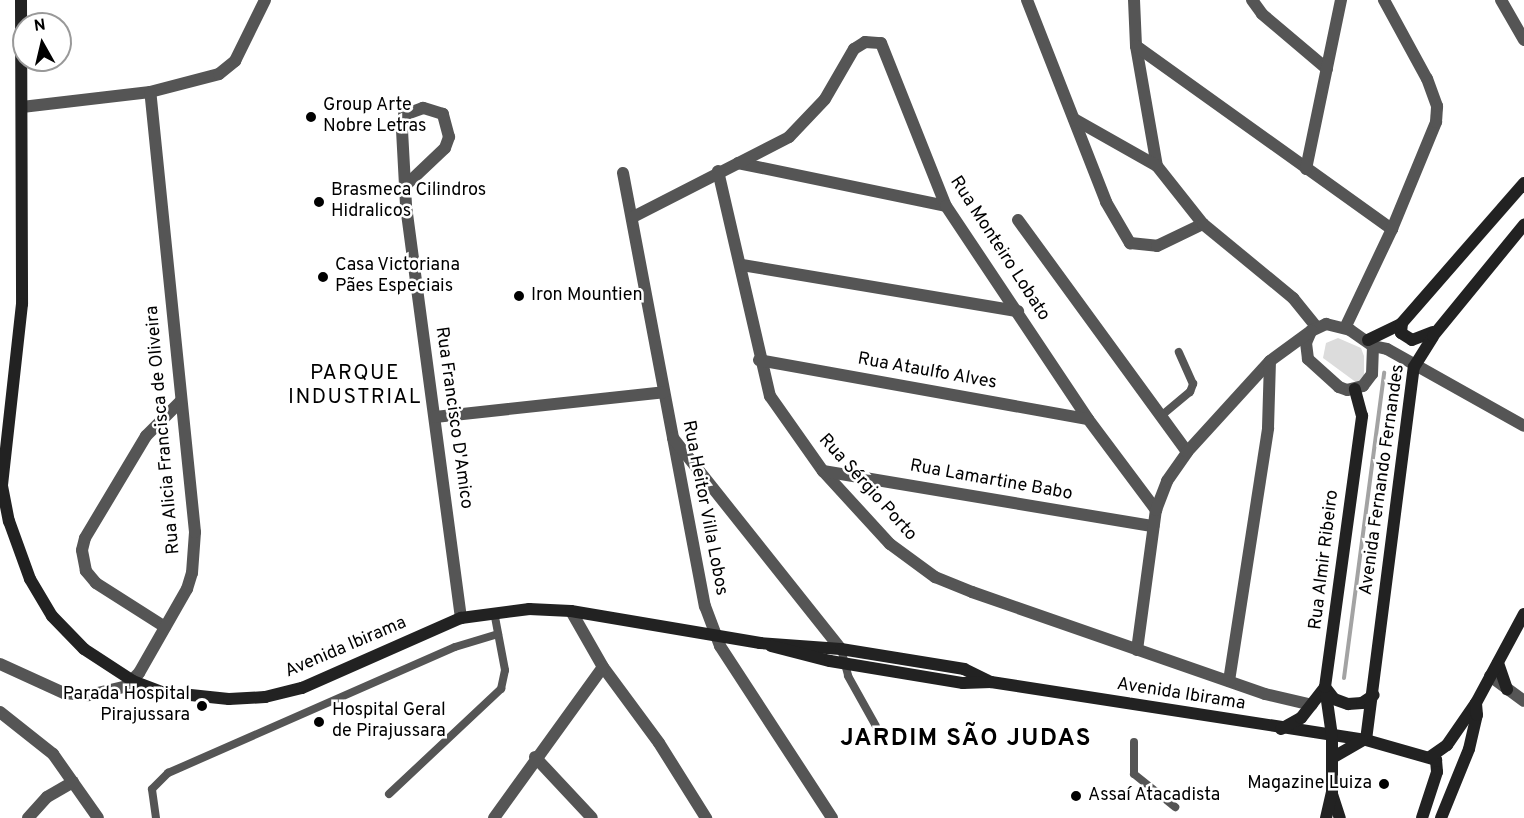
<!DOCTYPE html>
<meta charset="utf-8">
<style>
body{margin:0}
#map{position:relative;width:1524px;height:818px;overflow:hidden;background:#fff;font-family:Overpass,sans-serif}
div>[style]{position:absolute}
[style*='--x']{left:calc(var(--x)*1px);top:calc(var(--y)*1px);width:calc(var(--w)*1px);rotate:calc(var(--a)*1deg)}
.green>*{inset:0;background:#dcdcdc}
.stream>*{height:4px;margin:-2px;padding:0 2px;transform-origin:2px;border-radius:2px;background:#a3a3a3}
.lane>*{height:8px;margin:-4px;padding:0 4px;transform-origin:4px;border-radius:4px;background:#555}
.street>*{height:12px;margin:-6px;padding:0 6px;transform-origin:6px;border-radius:6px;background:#555}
.secondary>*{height:12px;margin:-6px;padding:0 6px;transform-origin:6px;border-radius:6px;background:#222}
.dots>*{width:16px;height:16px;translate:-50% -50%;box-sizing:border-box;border:3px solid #fff;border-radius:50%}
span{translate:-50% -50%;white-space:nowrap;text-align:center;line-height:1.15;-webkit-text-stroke:5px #fff;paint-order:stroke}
.poi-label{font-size:18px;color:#000}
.left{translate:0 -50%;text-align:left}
.right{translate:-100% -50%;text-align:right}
.street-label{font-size:18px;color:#000}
.quarter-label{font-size:21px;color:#000;letter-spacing:1.5px}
.district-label{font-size:24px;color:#000;font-weight:700;letter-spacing:1.5px}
.north{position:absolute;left:12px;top:12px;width:60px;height:60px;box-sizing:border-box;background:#fff;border:2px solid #999;border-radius:50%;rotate:352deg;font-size:16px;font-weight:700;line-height:24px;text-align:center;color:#000}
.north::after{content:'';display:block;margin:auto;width:21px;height:27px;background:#000;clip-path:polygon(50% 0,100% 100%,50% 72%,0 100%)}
</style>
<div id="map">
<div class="green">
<div style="clip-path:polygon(1338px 338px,1361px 348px,1364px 356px,1364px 375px,1357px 383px,1323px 358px,1326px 343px)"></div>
</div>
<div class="stream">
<div style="--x:1344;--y:678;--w:308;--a:-82.5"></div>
</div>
<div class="lane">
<div style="--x:1161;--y:416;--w:38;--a:-40"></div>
<div style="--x:1190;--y:392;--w:9;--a:-69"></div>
<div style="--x:1193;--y:384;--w:35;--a:-114"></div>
<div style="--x:841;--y:649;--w:28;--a:75"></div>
<div style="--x:848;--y:676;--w:57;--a:60.8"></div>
<div style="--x:1134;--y:742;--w:32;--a:90"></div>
<div style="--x:1134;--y:774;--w:53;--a:38.8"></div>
<div style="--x:389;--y:794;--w:154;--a:-43.2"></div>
<div style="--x:501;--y:689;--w:19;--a:-78"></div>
<div style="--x:505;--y:670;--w:59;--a:-100.7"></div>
<div style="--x:156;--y:818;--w:29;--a:-98"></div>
<div style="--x:152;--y:789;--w:23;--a:-45"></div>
<div style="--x:168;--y:773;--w:313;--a:-23.7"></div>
<div style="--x:455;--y:647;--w:45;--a:-16.8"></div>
</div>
<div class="street">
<div style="--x:1027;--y:0;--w:217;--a:68.6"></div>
<div style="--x:1106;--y:202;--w:48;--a:59.7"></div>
<div style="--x:1130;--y:243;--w:27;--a:6"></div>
<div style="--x:1157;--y:246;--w:51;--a:-25.6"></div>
<div style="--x:1134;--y:0;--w:46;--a:87.5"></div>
<div style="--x:1136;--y:46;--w:122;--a:80.1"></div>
<div style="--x:1157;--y:166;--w:74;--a:51.6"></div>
<div style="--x:1203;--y:224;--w:117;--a:39.4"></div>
<div style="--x:1293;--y:298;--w:36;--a:51"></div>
<div style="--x:1252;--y:0;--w:17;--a:54"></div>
<div style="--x:1262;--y:14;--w:85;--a:40.2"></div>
<div style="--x:1501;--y:0;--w:46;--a:60.1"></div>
<div style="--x:1136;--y:46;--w:315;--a:35.6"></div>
<div style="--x:22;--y:107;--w:129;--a:-6.7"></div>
<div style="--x:150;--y:92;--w:71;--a:-14.6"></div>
<div style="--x:219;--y:74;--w:21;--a:-39"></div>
<div style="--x:235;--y:61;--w:68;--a:-63.8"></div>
<div style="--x:1074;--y:119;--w:95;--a:29.5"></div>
<div style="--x:738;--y:163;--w:212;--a:11.7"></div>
<div style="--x:1306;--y:169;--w:173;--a:-78.3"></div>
<div style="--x:718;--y:171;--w:231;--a:77"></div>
<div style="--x:770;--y:396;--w:92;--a:54.8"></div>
<div style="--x:823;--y:471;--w:99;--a:47.5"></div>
<div style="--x:890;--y:544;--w:56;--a:36.3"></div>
<div style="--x:935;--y:577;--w:40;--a:22"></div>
<div style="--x:972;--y:592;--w:310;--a:19.2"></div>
<div style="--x:1265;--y:694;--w:48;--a:13.2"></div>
<div style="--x:623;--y:173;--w:441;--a:79.3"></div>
<div style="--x:705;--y:606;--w:43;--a:69.4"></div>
<div style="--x:720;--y:646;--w:205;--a:56.9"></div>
<div style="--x:405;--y:186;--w:55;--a:-43.5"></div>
<div style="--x:445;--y:148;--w:12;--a:-70"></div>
<div style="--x:449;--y:137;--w:24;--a:-105"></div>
<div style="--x:443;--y:114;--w:21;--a:-163"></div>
<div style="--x:423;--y:108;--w:20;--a:160"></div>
<div style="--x:404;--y:115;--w:15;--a:98"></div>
<div style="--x:402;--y:130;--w:56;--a:86.9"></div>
<div style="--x:405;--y:186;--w:20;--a:87"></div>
<div style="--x:406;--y:206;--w:416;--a:82.4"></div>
<div style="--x:633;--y:217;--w:175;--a:-27.1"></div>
<div style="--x:789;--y:137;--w:52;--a:-46.5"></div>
<div style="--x:825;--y:99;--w:58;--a:-59.9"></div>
<div style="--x:854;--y:49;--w:13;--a:-32"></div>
<div style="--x:865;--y:42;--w:16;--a:4"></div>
<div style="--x:881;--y:43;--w:175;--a:68.3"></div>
<div style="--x:946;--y:206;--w:256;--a:56.3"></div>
<div style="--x:1088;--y:419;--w:114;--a:53.2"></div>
<div style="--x:1018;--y:220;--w:287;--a:53.9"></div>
<div style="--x:742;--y:265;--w:280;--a:9.5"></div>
<div style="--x:1326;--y:324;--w:25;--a:14"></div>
<div style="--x:1350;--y:330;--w:28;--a:35"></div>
<div style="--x:1373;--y:346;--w:28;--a:92"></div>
<div style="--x:1372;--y:374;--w:15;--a:127"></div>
<div style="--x:1363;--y:386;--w:16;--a:166"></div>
<div style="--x:1347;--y:390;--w:9;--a:-159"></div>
<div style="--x:1339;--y:387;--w:42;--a:-137.9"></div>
<div style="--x:1308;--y:359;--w:16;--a:-97"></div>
<div style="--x:1306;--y:343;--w:13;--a:-67"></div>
<div style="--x:1311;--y:331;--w:17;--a:-25"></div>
<div style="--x:1345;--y:328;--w:110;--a:-64.6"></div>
<div style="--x:1392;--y:229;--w:116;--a:-67.6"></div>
<div style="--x:1436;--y:122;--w:16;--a:-86"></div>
<div style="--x:1437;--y:106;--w:29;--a:-110"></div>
<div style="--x:1427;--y:79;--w:90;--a:-118.6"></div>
<div style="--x:1373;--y:346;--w:14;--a:12"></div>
<div style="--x:1387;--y:349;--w:157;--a:29.3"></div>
<div style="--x:759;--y:360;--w:334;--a:10.2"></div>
<div style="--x:435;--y:417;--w:230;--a:-6.2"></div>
<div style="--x:673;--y:438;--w:270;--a:51.5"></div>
<div style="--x:823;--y:471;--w:335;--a:9.5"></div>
<div style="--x:571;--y:611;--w:64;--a:60.3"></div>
<div style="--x:603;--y:667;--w:94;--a:53.6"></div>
<div style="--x:659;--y:743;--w:89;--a:57.9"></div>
<div style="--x:165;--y:627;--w:82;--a:-147.5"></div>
<div style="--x:96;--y:583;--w:16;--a:-130"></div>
<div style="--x:86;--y:571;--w:21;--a:-101"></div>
<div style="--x:82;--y:550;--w:12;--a:-76"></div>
<div style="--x:85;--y:538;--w:119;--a:-59.1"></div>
<div style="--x:146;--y:436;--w:49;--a:-45"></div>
<div style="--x:1137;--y:650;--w:141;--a:-82.3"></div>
<div style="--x:1156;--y:510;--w:31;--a:-69"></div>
<div style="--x:1167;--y:481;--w:35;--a:-55"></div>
<div style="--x:1187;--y:452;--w:123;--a:-47.6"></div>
<div style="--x:1270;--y:361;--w:51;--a:-36.2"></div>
<div style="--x:0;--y:664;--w:70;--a:24.4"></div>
<div style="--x:64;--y:693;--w:25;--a:5"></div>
<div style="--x:89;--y:695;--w:37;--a:-13"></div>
<div style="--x:125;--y:687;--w:20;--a:-45"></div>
<div style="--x:139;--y:673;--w:97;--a:-60.3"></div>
<div style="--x:187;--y:589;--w:17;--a:-73"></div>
<div style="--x:192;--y:573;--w:41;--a:-85.8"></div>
<div style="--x:195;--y:532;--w:442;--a:-95.8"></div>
<div style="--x:1490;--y:676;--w:42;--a:36.3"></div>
<div style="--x:1229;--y:681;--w:256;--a:-81.2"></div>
<div style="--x:1268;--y:428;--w:67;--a:-88.3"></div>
<div style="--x:0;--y:712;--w:68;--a:38.4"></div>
<div style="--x:53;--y:754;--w:78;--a:54.9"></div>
<div style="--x:535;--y:757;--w:83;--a:46.9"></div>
<div style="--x:28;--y:818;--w:28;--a:-48"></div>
<div style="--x:47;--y:797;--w:30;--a:-30"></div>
<div style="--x:494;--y:818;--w:186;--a:-54.2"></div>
</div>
<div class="secondary">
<div style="--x:21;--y:0;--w:304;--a:89.8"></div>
<div style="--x:22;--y:304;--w:183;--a:96.3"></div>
<div style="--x:2;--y:486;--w:36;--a:79"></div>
<div style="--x:9;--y:521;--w:62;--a:70.1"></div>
<div style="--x:30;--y:579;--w:43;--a:59.3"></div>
<div style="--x:52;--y:616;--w:46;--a:45.9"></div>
<div style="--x:84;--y:649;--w:59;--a:33.1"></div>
<div style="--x:133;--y:681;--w:31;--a:21"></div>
<div style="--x:162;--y:692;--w:67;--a:6"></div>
<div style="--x:229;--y:699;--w:36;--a:-3"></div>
<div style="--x:265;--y:697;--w:38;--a:-14"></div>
<div style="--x:302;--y:688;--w:174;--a:-23.8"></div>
<div style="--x:461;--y:618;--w:69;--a:-7.5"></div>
<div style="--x:529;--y:609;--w:42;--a:2.7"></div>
<div style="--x:571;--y:611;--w:192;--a:9.6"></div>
<div style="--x:760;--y:643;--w:81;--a:4.2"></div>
<div style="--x:841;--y:649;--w:125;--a:9.2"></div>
<div style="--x:964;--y:669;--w:30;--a:26"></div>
<div style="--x:1402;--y:323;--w:10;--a:96"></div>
<div style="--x:1401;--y:333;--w:13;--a:32"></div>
<div style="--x:1412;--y:340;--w:22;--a:-21"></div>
<div style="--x:1368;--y:340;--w:37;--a:-26"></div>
<div style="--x:1401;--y:324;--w:187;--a:-48.9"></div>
<div style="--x:771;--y:646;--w:61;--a:14.3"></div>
<div style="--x:830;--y:661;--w:135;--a:9.4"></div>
<div style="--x:963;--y:683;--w:28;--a:-2"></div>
<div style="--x:991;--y:682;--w:379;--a:8.8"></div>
<div style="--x:1366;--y:740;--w:73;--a:15.9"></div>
<div style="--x:1436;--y:760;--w:12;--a:85"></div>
<div style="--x:1437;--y:772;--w:48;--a:108.1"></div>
<div style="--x:1498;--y:663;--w:28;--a:71"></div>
<div style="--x:1281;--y:729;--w:23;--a:-29"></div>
<div style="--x:1301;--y:718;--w:39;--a:-52"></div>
<div style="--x:1325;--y:687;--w:15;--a:53"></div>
<div style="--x:1334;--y:699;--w:15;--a:20"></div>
<div style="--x:1348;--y:704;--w:14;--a:-4"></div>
<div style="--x:1362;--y:703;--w:14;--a:-34"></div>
<div style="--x:1366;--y:740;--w:376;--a:-82.7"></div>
<div style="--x:1414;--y:367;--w:36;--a:-58"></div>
<div style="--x:1433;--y:336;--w:144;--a:-50.7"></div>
<div style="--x:1430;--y:757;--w:21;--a:-35"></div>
<div style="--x:1447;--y:745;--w:51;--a:-55.4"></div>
<div style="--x:1476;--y:703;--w:101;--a:-61.7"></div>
<div style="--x:1332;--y:758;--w:34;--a:-30"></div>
<div style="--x:1332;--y:794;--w:25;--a:72"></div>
<div style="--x:1326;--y:818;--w:26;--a:-77"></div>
<div style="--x:1332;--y:793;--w:57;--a:-90"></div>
<div style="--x:1332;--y:736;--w:49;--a:-98.1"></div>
<div style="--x:1325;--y:687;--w:274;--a:-82.2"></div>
<div style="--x:1362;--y:416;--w:28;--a:-105"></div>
<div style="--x:1441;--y:818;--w:74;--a:-67.9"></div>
<div style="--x:1469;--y:749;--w:35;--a:-77"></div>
<div style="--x:1477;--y:715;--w:12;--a:-95"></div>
</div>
<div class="dots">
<div style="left:311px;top:117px;background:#000"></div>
<div style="left:319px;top:202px;background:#000"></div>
<div style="left:323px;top:277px;background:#000"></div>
<div style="left:519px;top:296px;background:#000"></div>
<div style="left:202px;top:706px;background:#000"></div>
<div style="left:319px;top:722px;background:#000"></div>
<div style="left:1384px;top:784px;background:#000"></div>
<div style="left:1076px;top:796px;background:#000"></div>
</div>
<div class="poi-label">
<span class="left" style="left:323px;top:117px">Group Arte<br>Nobre Letras</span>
<span class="left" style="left:331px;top:202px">Brasmeca Cilindros<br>Hidralicos</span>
<span class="left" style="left:335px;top:277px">Casa Victoriana<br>Pães Especiais</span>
<span class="left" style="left:531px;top:296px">Iron Mountien</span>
<span class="right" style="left:190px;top:706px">Parada Hospital<br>Pirajussara</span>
<span class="left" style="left:332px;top:722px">Hospital Geral<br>de Pirajussara</span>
<span class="right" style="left:1372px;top:784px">Magazine Luiza</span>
<span class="left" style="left:1088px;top:796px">Assaí Atacadista</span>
</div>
<div class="street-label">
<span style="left:999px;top:249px;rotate:57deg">Rua Monteiro Lobato</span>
<span style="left:927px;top:372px;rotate:10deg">Rua Ataulfo Alves</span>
<span style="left:453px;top:418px;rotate:82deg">Rua Francisco D'Amico</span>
<span style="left:164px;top:430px;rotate:-95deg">Rua Alicia Francisca de Oliveira</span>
<span style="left:1383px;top:480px;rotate:-82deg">Avenida Fernando Fernandes</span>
<span style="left:991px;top:481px;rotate:10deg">Rua Lamartine Babo</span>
<span style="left:867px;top:488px;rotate:48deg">Rua Sérgio Porto</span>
<span style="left:704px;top:508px;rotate:79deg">Rua Heitor Villa Lobos</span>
<span style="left:1325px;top:560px;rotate:-83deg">Rua Almir Ribeiro</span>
<span style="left:346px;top:648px;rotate:-23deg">Avenida Ibirama</span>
<span style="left:1181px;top:695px;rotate:9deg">Avenida Ibirama</span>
</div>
<div class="quarter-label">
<span style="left:355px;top:386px">PARQUE<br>INDUSTRIAL</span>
</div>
<div class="district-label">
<span style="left:966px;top:740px">JARDIM SÃO JUDAS</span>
</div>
<div class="north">N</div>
</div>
